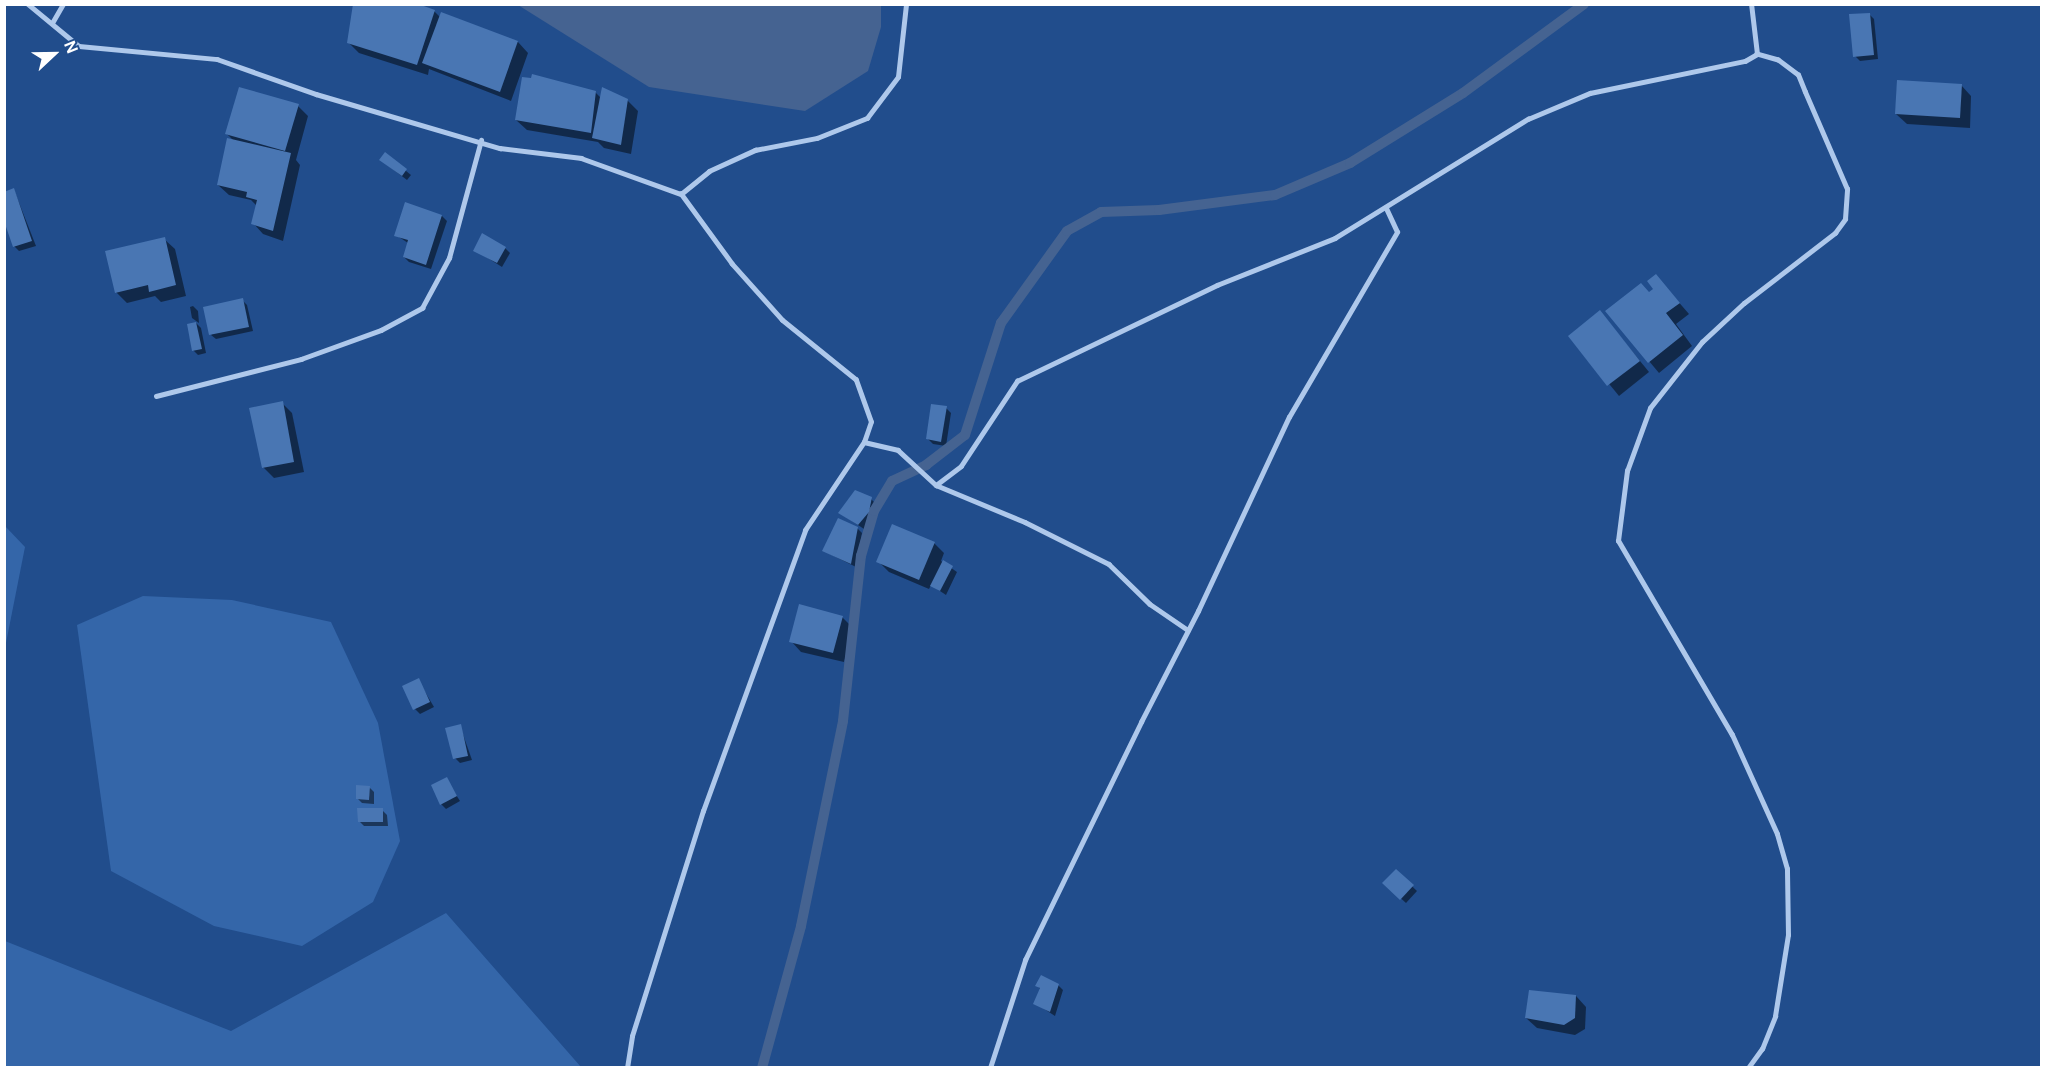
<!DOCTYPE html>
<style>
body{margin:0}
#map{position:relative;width:2046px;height:1072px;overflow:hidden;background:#214d8c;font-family:"DM Sans",sans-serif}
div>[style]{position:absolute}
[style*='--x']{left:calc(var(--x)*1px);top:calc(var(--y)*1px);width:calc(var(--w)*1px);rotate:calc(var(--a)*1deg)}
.green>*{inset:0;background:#3466a9}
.water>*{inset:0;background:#456391}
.shadow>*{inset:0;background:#0007}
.stream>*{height:10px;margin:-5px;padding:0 5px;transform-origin:5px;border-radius:5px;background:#456391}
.building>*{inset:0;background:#4976b3}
.service>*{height:4.5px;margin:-2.25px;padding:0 2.25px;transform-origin:2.25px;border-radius:2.25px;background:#aec8eb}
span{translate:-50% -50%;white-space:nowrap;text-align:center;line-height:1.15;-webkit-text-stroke:4.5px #214d8c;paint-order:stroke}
.frame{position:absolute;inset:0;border:6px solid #fff;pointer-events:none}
.north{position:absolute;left:24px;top:24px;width:60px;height:60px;-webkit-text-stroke:4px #214d8c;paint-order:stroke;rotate:68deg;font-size:16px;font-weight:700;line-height:24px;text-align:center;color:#fff}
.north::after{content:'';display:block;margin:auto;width:21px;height:27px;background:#fff;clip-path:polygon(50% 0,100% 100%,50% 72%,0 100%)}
</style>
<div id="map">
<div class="green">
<div style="clip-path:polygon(5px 526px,25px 547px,5px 648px)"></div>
<div style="clip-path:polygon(143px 596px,232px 600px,331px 622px,378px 723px,400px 841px,373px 902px,302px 946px,214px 926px,111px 871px,77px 625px)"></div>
<div style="clip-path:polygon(446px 913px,581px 1067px,5px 1067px,5px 941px,231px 1031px)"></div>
</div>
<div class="water">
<div style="clip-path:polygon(518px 5px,881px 5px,881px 27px,868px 71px,805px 111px,649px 87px)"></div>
</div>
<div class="shadow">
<div style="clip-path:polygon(355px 4px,434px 11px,440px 17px,442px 14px,518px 42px,528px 53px,511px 101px,429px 69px,428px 75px,359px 53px,348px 42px)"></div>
<div style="clip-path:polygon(1869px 14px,1874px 19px,1878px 59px,1860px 61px,1855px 56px)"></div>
<div style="clip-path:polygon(1961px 85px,1971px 96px,1970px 128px,1907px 124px,1896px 114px)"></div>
<div style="clip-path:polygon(595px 92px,601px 98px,627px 100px,638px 111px,631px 154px,604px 148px,598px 142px,527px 130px,516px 120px)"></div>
<div style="clip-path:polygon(298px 106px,308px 116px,296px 160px,300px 165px,283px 241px,263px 234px,253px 223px,257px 206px,251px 200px,229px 195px,218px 185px,235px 142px,227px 134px)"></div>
<div style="clip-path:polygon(385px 154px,411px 175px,407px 180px,386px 164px)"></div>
<div style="clip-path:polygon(14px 190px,36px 246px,19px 251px,14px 246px)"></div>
<div style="clip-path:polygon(442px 216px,447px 221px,431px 269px,409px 262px,404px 257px,408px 243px,396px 235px)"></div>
<div style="clip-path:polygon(164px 239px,175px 249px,186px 296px,161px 302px,155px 296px,127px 303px,116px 292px)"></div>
<div style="clip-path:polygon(505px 248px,510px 253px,502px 267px,475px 250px)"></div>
<div style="clip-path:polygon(1656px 276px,1689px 314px,1676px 324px,1692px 346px,1659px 373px,1608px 312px,1656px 289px)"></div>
<div style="clip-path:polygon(242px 300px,247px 305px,253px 331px,216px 339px,211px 335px)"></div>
<div style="clip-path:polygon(193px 306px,198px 311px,199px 323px,192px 318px,190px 307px)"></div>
<div style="clip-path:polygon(1600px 312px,1649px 372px,1619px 396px,1570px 336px)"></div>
<div style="clip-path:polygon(196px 323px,201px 328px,206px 353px,198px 355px,193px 350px)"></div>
<div style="clip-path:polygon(282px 403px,292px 413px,304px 472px,274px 478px,263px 467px)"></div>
<div style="clip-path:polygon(946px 408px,951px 413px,946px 446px,933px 444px,928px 439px)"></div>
<div style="clip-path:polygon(871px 499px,876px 504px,873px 517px,864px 529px,840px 513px)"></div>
<div style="clip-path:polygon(857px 528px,862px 533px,856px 567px,824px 551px)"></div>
<div style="clip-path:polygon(934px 543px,944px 553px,941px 561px,957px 572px,946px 595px,931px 585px,929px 589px,889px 572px,878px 561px)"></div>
<div style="clip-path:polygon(842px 617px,853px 628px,844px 662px,801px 652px,791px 641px)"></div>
<div style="clip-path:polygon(418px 680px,434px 707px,420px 714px,415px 709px)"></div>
<div style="clip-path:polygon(460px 726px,472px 760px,460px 763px,455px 758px)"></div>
<div style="clip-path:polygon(446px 779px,460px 801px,446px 809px,441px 804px)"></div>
<div style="clip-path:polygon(369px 787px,374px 792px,374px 804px,362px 803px,357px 798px)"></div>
<div style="clip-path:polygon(382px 810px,387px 815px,388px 826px,364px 826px,359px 821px)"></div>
<div style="clip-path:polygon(1396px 871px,1417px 891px,1406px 903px,1384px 883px)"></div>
<div style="clip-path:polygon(1037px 985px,1058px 985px,1063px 990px,1055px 1016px,1035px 1003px,1041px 990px)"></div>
<div style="clip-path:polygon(1576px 996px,1586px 1007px,1585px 1029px,1575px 1035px,1537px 1028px,1526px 1018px)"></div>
</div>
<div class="stream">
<div style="--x:762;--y:1068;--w:147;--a:-74.6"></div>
<div style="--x:801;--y:926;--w:209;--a:-78.4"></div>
<div style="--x:843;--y:721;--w:166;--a:-83.8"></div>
<div style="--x:861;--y:556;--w:47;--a:-73.9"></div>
<div style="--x:874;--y:511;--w:35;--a:-59"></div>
<div style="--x:892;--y:481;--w:38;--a:-25"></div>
<div style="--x:926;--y:465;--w:49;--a:-37.6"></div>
<div style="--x:965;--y:435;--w:118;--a:-72.2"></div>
<div style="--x:1001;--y:323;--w:113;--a:-54.3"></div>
<div style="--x:1067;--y:231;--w:39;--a:-29"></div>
<div style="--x:1101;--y:212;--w:58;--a:-2"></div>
<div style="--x:1159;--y:210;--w:117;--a:-7.4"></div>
<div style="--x:1275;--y:195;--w:82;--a:-23.1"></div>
<div style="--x:1350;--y:163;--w:133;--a:-31.8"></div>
<div style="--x:1463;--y:93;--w:150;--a:-36.3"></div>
</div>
<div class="building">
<div style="clip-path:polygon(353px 4px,418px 4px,435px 10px,417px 65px,347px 43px)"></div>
<div style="clip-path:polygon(441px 12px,518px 41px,500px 92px,422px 63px)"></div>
<div style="clip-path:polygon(1870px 13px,1874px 55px,1853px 57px,1849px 14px)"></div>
<div style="clip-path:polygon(532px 74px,596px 91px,591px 133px,515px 120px,522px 77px,531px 78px)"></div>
<div style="clip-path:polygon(1897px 80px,1962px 84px,1960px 118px,1895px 114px)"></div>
<div style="clip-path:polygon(239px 87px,299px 104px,285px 151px,225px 134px)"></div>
<div style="clip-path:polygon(602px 87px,628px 99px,621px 145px,592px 138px)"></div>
<div style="clip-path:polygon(227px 138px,291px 153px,273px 231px,251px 224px,257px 200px,246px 197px,247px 192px,217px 185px)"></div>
<div style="clip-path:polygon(385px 152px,407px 169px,402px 176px,379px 160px)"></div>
<div style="clip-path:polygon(14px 188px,32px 241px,13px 247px,4px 221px,4px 192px)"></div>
<div style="clip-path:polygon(405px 202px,442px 215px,426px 265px,403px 257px,408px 240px,394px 236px)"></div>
<div style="clip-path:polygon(482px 233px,506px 247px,497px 263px,473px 251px)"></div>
<div style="clip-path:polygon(165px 237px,176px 285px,149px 292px,148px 285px,115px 293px,105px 251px)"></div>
<div style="clip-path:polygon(1656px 274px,1680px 303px,1666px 313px,1683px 335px,1648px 363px,1605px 311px,1641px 283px,1649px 292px,1653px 289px,1647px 281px)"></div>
<div style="clip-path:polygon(243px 298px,249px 327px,209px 335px,203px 307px)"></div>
<div style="clip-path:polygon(1600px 310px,1640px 361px,1607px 386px,1568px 336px)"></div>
<div style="clip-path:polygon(196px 322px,202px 349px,192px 351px,187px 324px)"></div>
<div style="clip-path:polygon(283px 401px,294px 462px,262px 468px,249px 408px)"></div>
<div style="clip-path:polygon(931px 404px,947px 406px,941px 442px,926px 439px)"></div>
<div style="clip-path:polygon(855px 490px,872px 497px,869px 512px,858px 525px,838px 513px)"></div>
<div style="clip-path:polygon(838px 518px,858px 527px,851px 564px,822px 551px)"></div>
<div style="clip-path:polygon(892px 524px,935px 542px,919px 580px,876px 562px)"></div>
<div style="clip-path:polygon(943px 560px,953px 566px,940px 591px,930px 586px)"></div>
<div style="clip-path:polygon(799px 604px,843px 616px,833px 653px,789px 642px)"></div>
<div style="clip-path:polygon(419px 678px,430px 702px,413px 710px,402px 686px)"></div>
<div style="clip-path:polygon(461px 724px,468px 756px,453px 759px,445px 728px)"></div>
<div style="clip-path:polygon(447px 777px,457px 796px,440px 805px,431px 785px)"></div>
<div style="clip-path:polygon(356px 785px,370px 786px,369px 800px,356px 799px)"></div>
<div style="clip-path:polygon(357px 808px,383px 808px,383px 822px,358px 822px)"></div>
<div style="clip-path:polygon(1396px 869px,1414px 885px,1400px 900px,1382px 883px)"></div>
<div style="clip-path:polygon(1041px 975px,1059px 984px,1050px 1012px,1033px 1004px,1040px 988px,1035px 986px)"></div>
<div style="clip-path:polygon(1529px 990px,1576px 995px,1575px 1018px,1564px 1025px,1525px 1018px)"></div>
</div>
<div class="service">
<div style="--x:28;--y:4;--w:66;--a:39.5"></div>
<div style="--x:79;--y:46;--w:139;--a:5.4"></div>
<div style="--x:217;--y:59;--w:105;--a:19.5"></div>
<div style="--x:316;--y:94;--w:192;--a:16.4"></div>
<div style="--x:500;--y:148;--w:82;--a:7"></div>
<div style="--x:581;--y:158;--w:106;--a:19.8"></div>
<div style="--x:681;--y:194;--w:36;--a:-39"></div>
<div style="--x:709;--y:171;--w:51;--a:-24.5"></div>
<div style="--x:755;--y:150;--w:63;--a:-11"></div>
<div style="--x:817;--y:138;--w:54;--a:-21.8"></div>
<div style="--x:867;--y:118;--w:51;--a:-52.9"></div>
<div style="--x:898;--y:77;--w:73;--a:-83.7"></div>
<div style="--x:52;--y:23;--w:22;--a:-60"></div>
<div style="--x:156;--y:396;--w:150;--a:-14.3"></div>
<div style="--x:301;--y:359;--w:85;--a:-19.9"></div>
<div style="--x:381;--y:330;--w:47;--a:-28.2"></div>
<div style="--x:422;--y:308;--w:57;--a:-61.6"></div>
<div style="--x:449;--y:258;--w:122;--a:-74.8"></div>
<div style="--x:864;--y:442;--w:35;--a:13"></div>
<div style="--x:898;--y:450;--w:52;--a:42.6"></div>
<div style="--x:936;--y:485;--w:31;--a:-37"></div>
<div style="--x:961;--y:466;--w:102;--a:-56.6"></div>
<div style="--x:1017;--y:381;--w:222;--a:-25.6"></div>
<div style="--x:1217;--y:285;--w:127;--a:-21.7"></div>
<div style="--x:1335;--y:238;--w:227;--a:-31.7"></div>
<div style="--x:1528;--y:119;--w:67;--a:-22.8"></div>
<div style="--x:1590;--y:93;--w:158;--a:-11.7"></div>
<div style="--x:1745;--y:61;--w:14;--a:-30"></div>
<div style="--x:936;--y:485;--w:96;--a:22.6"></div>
<div style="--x:1025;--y:522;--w:94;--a:26.6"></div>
<div style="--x:1109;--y:564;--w:57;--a:44.3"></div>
<div style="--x:1150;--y:604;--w:46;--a:34.4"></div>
<div style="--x:627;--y:1068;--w:32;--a:-81"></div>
<div style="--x:632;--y:1036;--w:236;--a:-72.5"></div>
<div style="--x:703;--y:811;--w:299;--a:-70"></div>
<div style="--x:805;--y:530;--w:106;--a:-56.2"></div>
<div style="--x:864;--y:442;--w:21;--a:-71"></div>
<div style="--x:871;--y:422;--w:45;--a:-109.7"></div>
<div style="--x:856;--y:380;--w:95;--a:-141"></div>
<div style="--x:782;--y:320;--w:75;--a:-131.8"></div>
<div style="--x:732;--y:264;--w:87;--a:-126.1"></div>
<div style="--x:990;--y:1068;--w:114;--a:-72"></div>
<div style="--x:1025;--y:960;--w:265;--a:-64"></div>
<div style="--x:1141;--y:722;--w:125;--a:-62.8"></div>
<div style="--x:1198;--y:611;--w:214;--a:-64.9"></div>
<div style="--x:1289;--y:417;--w:214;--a:-59.7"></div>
<div style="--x:1397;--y:232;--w:26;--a:-115"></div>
<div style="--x:1748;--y:1068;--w:24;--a:-54"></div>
<div style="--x:1762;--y:1049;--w:35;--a:-68"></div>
<div style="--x:1775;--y:1016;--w:82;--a:-80.9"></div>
<div style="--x:1788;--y:935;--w:66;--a:-90.9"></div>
<div style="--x:1787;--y:869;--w:36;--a:-106"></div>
<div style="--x:1777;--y:834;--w:109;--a:-114.4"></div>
<div style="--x:1732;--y:735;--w:225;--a:-120.4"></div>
<div style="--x:1618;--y:541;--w:71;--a:-82.7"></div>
<div style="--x:1627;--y:471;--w:67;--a:-69.9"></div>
<div style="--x:1650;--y:408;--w:84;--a:-51.8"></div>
<div style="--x:1702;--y:342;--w:57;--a:-42.9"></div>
<div style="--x:1744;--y:303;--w:115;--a:-37.6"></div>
<div style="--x:1835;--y:233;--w:17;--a:-54"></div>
<div style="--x:1845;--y:219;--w:30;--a:-86"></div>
<div style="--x:1847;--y:189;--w:106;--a:-113.4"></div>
<div style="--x:1805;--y:92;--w:18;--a:-112"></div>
<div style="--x:1798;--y:75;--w:25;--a:-143"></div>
<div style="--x:1778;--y:60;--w:22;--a:-164"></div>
<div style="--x:1757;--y:54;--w:50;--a:-96.8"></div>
</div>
<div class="frame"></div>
<div class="north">N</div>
</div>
